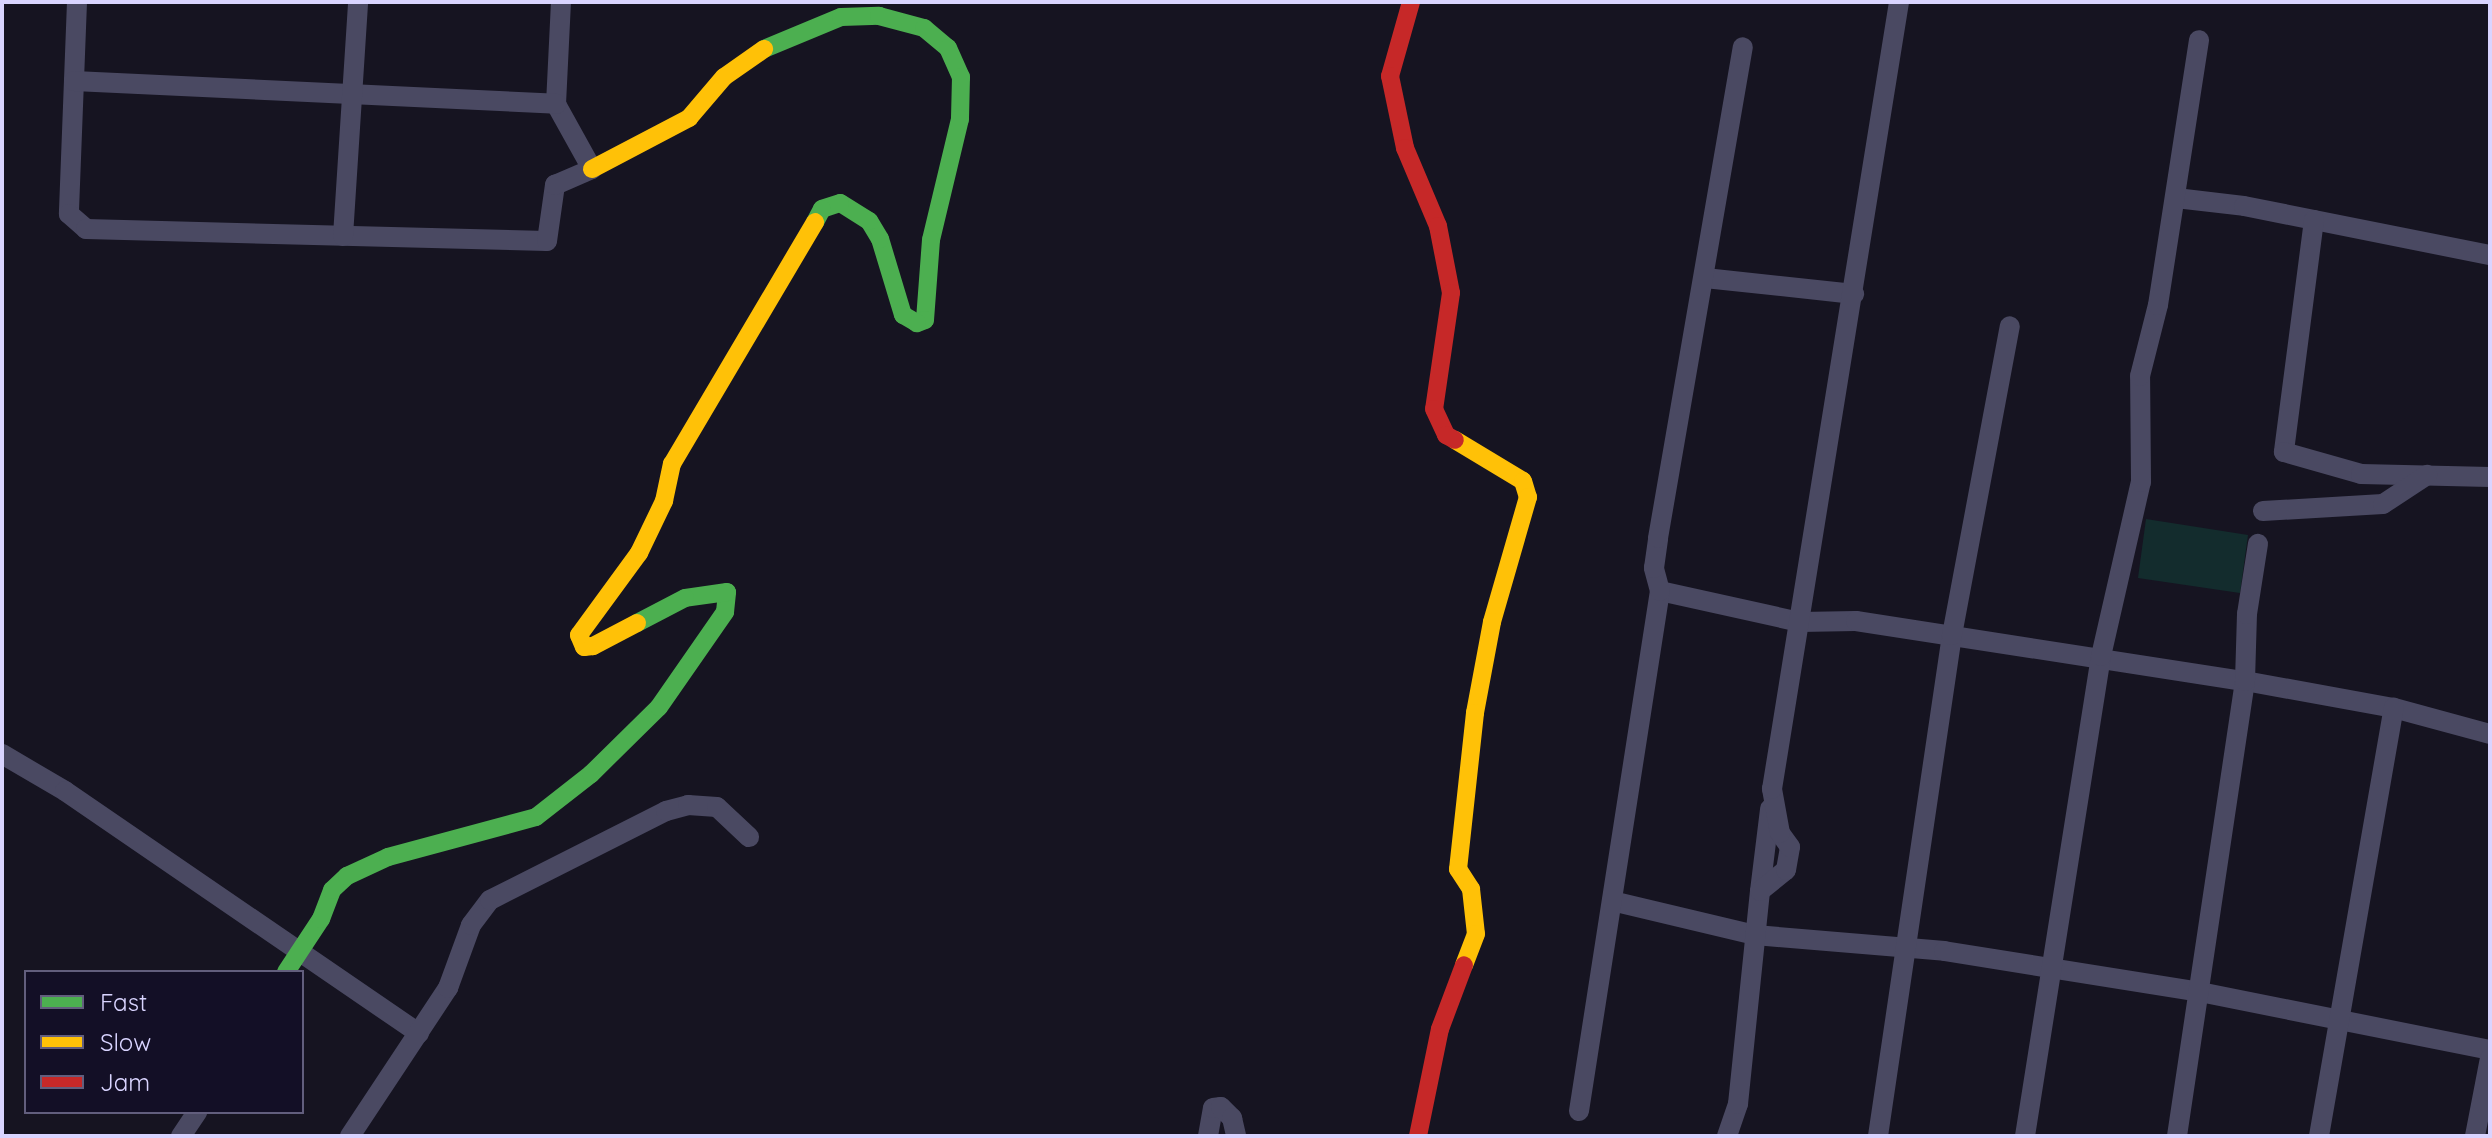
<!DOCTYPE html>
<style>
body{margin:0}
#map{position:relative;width:2492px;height:1138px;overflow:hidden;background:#161421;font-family:Quicksand,sans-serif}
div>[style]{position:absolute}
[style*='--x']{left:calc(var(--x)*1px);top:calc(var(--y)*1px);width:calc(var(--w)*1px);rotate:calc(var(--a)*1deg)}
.green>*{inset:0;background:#132c2d}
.street>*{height:20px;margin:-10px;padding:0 10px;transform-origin:10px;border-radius:10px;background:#4a4962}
.fast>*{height:18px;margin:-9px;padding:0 9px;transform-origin:9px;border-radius:9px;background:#4caf50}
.slow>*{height:18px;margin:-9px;padding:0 9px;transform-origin:9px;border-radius:9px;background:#ffc107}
.jam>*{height:18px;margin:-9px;padding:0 9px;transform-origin:9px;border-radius:9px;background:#c62828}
span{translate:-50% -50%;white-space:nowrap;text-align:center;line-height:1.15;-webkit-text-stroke:6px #130f26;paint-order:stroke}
.frame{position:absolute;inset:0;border:4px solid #d9d4ff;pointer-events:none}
.legend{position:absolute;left:24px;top:970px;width:280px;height:144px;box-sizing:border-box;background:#130f26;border:2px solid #625e7d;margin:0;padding:10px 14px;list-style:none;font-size:24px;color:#d9d4ff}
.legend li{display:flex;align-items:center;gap:16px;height:40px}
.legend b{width:40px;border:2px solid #625e7d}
</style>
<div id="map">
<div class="green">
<div style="clip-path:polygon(2146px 519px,2248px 535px,2240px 593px,2138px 578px)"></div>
</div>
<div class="street">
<div style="--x:77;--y:2;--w:212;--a:92.2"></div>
<div style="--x:69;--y:214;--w:23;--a:41"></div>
<div style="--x:86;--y:229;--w:461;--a:1.5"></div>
<div style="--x:547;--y:241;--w:57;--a:-81.9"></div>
<div style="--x:555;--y:185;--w:40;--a:-23.4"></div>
<div style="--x:592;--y:169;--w:74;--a:-119"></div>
<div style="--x:556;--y:104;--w:102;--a:-87.2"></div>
<div style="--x:74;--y:81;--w:483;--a:2.7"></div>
<div style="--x:2176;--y:198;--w:68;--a:6.7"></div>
<div style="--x:2244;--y:206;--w:251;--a:11.3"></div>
<div style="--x:2314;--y:220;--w:234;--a:97.4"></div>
<div style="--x:2284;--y:452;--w:80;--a:15.9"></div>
<div style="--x:2361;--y:474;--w:129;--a:1.3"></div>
<div style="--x:343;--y:236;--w:234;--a:-86.3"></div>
<div style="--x:1705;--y:278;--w:150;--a:6.1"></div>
<div style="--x:2263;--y:511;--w:120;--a:-3.3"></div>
<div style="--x:2383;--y:504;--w:53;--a:-33.4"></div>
<div style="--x:1660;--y:591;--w:143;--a:12.5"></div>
<div style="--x:1800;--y:622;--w:56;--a:-1"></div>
<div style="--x:1856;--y:621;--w:394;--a:8.8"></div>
<div style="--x:2245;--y:681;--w:151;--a:10.3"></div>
<div style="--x:2394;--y:708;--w:99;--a:15.2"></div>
<div style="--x:2;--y:754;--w:73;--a:30.4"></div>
<div style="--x:65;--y:791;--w:429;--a:34.4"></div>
<div style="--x:1760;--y:891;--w:83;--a:-83"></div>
<div style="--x:1612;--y:901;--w:147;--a:13.4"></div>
<div style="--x:1755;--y:935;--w:190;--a:4.8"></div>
<div style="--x:1944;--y:951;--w:259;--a:9.1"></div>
<div style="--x:2200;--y:992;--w:296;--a:11.3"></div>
<div style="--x:1579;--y:1111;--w:526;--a:-81.15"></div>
<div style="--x:1660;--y:591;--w:24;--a:-105"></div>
<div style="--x:1654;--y:568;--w:30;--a:-82"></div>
<div style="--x:1658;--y:538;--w:498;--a:-80.2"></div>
<div style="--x:181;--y:1136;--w:29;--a:-56"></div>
<div style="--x:350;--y:1136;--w:178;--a:-56.5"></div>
<div style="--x:448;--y:988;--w:67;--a:-69.9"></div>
<div style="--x:471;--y:925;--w:31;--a:-53"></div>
<div style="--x:490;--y:900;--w:197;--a:-26.8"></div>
<div style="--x:666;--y:811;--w:23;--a:-15"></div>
<div style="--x:688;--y:805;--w:29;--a:4"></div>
<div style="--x:717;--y:807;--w:44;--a:43.2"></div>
<div style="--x:1208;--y:1136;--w:28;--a:-80"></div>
<div style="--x:1213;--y:1108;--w:8;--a:-7"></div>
<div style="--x:1221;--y:1107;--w:16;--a:45"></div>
<div style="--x:1232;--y:1118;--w:18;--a:77"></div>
<div style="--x:1727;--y:1136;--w:34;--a:-71"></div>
<div style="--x:1738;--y:1104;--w:214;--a:-84.1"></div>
<div style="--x:1760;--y:891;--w:33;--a:-39"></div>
<div style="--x:1786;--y:870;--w:23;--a:-80"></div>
<div style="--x:1790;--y:847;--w:17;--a:-126"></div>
<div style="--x:1780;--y:833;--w:45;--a:-100.3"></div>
<div style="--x:1772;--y:789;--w:797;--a:-80.83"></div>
<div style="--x:1878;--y:1136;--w:506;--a:-81.6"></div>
<div style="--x:1952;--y:635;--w:314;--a:-79.4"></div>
<div style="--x:2025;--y:1136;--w:486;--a:-81"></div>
<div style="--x:2101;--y:656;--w:179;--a:-77.1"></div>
<div style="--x:2141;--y:482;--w:106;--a:-90.5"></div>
<div style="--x:2140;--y:376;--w:73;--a:-75.8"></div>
<div style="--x:2158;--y:305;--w:268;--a:-81.2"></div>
<div style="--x:2177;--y:1136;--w:460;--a:-81.5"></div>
<div style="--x:2245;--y:681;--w:67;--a:-88.3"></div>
<div style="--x:2247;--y:614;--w:71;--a:-81.1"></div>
<div style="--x:2319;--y:1136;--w:435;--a:-80.1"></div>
<div style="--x:2475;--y:1136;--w:79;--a:-79.1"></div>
</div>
<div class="fast">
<div style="--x:764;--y:49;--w:83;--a:-22.6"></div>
<div style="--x:841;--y:17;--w:38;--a:-2"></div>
<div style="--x:879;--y:16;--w:47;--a:14.9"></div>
<div style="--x:924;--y:28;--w:31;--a:40"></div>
<div style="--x:948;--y:48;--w:32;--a:66"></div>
<div style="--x:961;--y:77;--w:42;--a:91.4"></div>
<div style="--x:960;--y:119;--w:124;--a:103.5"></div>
<div style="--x:931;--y:240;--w:80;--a:94.3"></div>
<div style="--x:925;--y:320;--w:9;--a:159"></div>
<div style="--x:917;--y:323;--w:16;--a:-150"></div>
<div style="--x:903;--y:315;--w:79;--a:-106.8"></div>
<div style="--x:880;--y:239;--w:21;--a:-121"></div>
<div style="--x:869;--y:221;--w:34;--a:-148"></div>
<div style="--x:840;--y:203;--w:19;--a:162"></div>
<div style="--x:822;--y:209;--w:15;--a:118"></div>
<div style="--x:286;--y:972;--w:64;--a:-56.6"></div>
<div style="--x:321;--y:919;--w:31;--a:-69"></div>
<div style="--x:332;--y:890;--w:21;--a:-43"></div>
<div style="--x:347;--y:876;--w:45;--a:-24.9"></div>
<div style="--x:388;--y:857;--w:153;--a:-15.1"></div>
<div style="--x:536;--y:817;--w:70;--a:-38"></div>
<div style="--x:591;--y:774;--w:95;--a:-44.6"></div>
<div style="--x:659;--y:707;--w:116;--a:-55.2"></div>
<div style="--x:725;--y:612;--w:20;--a:-84"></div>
<div style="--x:727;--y:592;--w:42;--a:171.9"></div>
<div style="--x:685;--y:598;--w:54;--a:152.5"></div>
</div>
<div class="slow">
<div style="--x:592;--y:169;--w:110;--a:-27.7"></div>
<div style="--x:689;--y:118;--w:54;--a:-49.5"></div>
<div style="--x:724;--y:77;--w:49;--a:-35"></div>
<div style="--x:1455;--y:440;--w:79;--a:31.1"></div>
<div style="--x:1523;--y:481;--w:17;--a:73"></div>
<div style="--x:1528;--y:497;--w:130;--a:106.1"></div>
<div style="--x:1492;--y:622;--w:93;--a:100.6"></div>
<div style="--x:1475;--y:713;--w:157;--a:96.2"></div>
<div style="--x:1458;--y:869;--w:24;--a:57"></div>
<div style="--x:1471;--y:889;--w:45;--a:83.7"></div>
<div style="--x:1476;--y:934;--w:33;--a:111"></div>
<div style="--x:637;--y:623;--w:50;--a:152.4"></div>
<div style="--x:593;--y:646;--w:9;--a:174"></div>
<div style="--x:584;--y:647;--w:13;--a:-113"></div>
<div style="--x:579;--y:635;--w:102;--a:-53.8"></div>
<div style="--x:639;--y:553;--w:58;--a:-64.3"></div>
<div style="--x:664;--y:501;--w:38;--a:-78"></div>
<div style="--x:672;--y:464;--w:281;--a:-59.4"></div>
</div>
<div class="jam">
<div style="--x:1411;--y:2;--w:77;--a:105.8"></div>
<div style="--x:1390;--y:76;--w:74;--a:78.2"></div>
<div style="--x:1405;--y:148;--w:85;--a:67.1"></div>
<div style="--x:1438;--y:226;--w:68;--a:79"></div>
<div style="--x:1451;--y:293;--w:117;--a:98.3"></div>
<div style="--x:1434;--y:409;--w:29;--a:65"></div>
<div style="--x:1446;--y:435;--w:10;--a:29"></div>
<div style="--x:1418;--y:1136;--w:109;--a:-78.4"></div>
<div style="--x:1440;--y:1029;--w:68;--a:-69.4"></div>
</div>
<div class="frame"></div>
<ul class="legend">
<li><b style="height:10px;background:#4caf50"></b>Fast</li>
<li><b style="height:10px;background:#ffc107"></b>Slow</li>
<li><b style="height:10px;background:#c62828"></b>Jam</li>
</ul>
</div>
